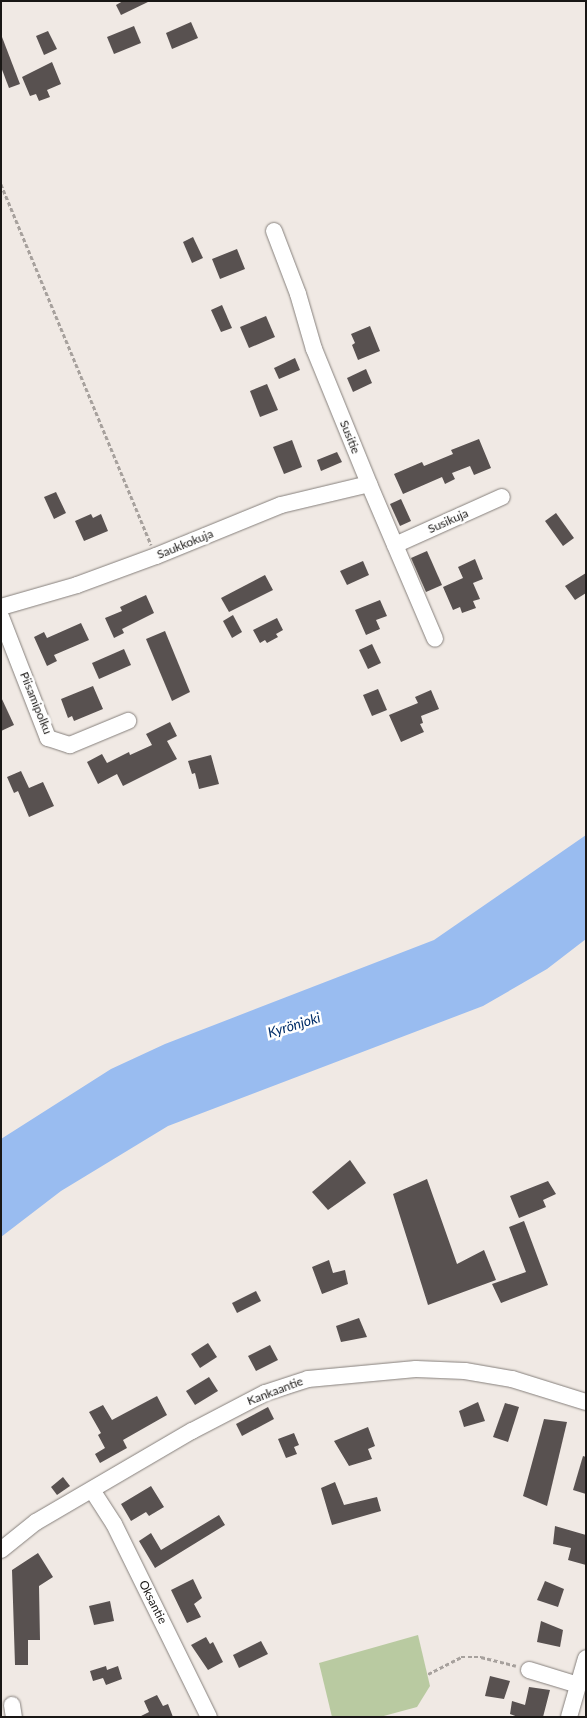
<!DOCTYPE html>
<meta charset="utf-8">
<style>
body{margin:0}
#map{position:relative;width:587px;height:1718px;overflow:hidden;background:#f0e9e4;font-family:Lato,sans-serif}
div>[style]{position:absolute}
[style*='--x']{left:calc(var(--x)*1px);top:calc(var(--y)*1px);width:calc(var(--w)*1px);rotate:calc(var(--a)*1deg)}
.green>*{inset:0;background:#b9caa1}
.water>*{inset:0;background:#99bcf0}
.building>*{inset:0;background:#585150}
.path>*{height:2.5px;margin-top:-1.25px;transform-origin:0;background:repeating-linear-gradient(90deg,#a7a19d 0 4px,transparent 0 6.5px)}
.roads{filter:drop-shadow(0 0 1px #86807c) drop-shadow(0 0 1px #86807c)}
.minor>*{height:16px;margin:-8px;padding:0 8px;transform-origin:8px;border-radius:8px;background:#fff}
span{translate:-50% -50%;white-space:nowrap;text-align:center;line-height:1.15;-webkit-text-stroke:5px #fff;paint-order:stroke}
.street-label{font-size:12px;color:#191715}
.water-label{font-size:14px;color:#002d68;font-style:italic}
.frame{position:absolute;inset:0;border:2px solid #191715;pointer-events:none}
</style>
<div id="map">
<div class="green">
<div style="clip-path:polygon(418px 1635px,430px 1686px,417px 1707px,380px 1717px,332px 1717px,319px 1663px)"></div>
</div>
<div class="water">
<div style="clip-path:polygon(586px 835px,586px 939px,547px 969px,483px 1006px,168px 1126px,61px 1191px,1px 1237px,1px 1139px,111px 1069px,165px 1044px,434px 940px)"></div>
</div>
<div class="building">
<div style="clip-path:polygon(123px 1px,150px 1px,121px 15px,116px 5px)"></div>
<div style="clip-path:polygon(191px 22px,198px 38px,172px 49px,166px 33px)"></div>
<div style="clip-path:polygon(134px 26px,141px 43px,114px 54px,107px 37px)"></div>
<div style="clip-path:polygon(48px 31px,57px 49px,44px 55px,36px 36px)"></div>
<div style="clip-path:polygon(2px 37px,20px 84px,9px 88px,1px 67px)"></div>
<div style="clip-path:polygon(52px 62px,61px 84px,47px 90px,50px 97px,39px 101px,36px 94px,30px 96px,22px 77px)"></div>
<div style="clip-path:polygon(193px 237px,203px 258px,192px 263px,183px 242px)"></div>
<div style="clip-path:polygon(237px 249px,245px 269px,220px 279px,212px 259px)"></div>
<div style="clip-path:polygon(222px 305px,232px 328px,221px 332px,211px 310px)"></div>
<div style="clip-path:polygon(266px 316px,275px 337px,249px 348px,240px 327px)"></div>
<div style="clip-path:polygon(370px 326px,380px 351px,358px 360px,352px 345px,355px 343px,351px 334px)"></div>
<div style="clip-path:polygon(295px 358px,300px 370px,279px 379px,274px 368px)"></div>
<div style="clip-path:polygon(366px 369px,372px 383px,353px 392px,347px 378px)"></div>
<div style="clip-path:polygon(267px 384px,278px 410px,260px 417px,250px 391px)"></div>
<div style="clip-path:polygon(479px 439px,491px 468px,474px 475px,470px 466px,452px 473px,455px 479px,445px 484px,442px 477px,403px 494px,394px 474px,422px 462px,424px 466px,453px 454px,451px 450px)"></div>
<div style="clip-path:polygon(292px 440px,302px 467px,284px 474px,273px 447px)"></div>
<div style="clip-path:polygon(337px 452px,342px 462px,321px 471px,317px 460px)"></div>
<div style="clip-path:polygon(56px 492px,66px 513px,54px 519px,44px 497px)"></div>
<div style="clip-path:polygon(401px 499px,411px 521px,400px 526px,390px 504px)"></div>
<div style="clip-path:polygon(556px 513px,574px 538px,563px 546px,545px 521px)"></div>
<div style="clip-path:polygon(91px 514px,93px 518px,101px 514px,108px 531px,84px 541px,75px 521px)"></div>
<div style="clip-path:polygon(427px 551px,442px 585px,426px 592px,411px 558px)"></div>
<div style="clip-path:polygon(475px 559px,483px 579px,473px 583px,480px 599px,473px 601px,476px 608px,462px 613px,460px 607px,453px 610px,443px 587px,463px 578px,458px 567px)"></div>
<div style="clip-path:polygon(363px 561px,369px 575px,347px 585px,340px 571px)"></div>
<div style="clip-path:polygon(586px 573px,586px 593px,575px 600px,565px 586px)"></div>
<div style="clip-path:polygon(265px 575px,273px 590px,229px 612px,221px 598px)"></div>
<div style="clip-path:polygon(146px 595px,154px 613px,122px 629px,124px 633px,114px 638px,105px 618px,122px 611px,120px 607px)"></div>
<div style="clip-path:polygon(380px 600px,387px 616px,376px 620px,380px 629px,366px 635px,355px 610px)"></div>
<div style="clip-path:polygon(233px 615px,242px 632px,232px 638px,223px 621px)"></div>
<div style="clip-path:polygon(277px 618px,283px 630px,276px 634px,278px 637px,267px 643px,265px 640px,260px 643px,253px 630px)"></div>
<div style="clip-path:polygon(81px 623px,89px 640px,54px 655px,57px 661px,47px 666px,34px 637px,44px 632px,47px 638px)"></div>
<div style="clip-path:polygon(165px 631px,190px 692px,172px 701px,146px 639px)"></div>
<div style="clip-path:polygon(372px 644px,381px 663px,368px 669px,359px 650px)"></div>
<div style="clip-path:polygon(124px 649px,131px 665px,99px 679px,92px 663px)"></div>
<div style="clip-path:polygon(93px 686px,103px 709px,74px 721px,72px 716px,68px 718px,61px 699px)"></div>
<div style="clip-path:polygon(378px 689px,387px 710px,372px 716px,363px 695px)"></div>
<div style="clip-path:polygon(431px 690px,439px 709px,421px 716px,423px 723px,420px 724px,424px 732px,401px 742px,389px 715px,418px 703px,415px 697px)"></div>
<div style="clip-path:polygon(1px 697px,14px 725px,1px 731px)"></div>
<div style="clip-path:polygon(170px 722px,177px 736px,167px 741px,177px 759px,123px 786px,117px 774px,98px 784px,87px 762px,102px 754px,107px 763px,129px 752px,130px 755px,152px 745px,146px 734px)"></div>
<div style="clip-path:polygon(211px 755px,219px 784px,199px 789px,195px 773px,192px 774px,188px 761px)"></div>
<div style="clip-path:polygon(21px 771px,29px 788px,43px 782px,54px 806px,29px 817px,18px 791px,14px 793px,7px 777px)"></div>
<div style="clip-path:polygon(350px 1160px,366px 1183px,328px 1210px,312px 1192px)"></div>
<div style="clip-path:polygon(427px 1179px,457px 1264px,484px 1250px,496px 1280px,428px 1305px,393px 1194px)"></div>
<div style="clip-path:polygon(548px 1181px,556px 1194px,543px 1200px,546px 1207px,519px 1218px,510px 1196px)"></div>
<div style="clip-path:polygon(524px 1221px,548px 1285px,501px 1303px,492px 1284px,526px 1272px,509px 1227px)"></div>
<div style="clip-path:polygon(329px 1260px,333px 1273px,345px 1270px,348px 1284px,322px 1294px,312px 1267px)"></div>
<div style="clip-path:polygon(256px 1291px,261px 1301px,237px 1313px,232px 1303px)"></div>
<div style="clip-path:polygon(359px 1318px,367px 1337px,341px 1342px,336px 1326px)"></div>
<div style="clip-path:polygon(208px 1343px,217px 1357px,200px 1368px,191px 1354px)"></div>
<div style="clip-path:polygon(270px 1345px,278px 1360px,256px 1371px,248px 1356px)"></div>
<div style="clip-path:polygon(209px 1377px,218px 1391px,195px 1405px,186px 1391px)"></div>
<div style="clip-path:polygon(157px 1396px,167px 1415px,123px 1440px,127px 1448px,100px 1463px,95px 1454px,105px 1448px,98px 1435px,101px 1433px,89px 1412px,103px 1405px,112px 1420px)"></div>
<div style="clip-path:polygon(478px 1402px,485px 1421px,464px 1427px,459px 1411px)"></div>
<div style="clip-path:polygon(505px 1403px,519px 1407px,508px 1442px,493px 1437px)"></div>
<div style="clip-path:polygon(268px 1407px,274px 1419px,242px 1436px,236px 1424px)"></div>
<div style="clip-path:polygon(544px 1419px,567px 1422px,547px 1506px,523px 1496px)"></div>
<div style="clip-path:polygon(368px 1427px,375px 1446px,368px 1449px,372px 1459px,349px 1466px,334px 1441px)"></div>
<div style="clip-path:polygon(294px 1433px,299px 1445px,294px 1447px,297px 1454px,286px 1458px,278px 1439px)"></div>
<div style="clip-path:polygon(583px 1456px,586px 1457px,586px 1494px,573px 1490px)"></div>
<div style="clip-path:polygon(63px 1477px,70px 1486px,57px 1495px,51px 1487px)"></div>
<div style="clip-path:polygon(335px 1482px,344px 1505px,377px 1497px,381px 1511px,332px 1525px,321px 1488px)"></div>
<div style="clip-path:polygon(151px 1486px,164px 1507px,149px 1516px,146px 1512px,131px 1521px,121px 1504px)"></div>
<div style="clip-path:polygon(219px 1515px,225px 1525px,155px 1568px,139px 1541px,151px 1533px,161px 1550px)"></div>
<div style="clip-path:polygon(555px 1526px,586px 1535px,586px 1565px,568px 1560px,571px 1548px,553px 1544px)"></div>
<div style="clip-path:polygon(38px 1553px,53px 1577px,39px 1586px,40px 1640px,28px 1640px,28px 1665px,15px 1665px,12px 1570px)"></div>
<div style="clip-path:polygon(193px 1579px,202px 1598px,194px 1604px,201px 1617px,187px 1623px,171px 1590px)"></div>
<div style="clip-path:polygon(545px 1581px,564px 1589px,558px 1607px,537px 1600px)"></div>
<div style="clip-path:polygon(110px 1601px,114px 1621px,94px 1625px,89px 1606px)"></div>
<div style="clip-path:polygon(541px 1621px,563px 1630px,560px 1647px,537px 1642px)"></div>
<div style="clip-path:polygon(206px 1637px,210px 1644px,213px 1642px,223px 1662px,208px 1670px,191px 1645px)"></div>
<div style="clip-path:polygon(261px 1641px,268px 1654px,239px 1668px,233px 1655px)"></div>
<div style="clip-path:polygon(106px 1666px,107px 1670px,118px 1666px,122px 1679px,106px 1685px,103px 1678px,93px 1681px,90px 1671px)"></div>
<div style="clip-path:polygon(490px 1676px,510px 1681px,504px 1699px,485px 1696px)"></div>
<div style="clip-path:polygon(529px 1687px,550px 1690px,543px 1717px,518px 1717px,510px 1714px,512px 1701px,525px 1705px)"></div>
<div style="clip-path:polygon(157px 1695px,163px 1706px,168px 1704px,173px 1717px,139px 1717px,149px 1712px,144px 1701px)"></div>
</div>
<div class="path">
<div style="--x:1;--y:184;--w:391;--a:67.4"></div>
<div style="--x:428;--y:1674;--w:37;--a:-27"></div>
<div style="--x:461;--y:1657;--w:20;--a:0"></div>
<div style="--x:481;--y:1657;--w:36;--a:14"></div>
</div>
<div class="roads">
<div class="minor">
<div style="--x:274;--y:231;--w:67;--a:69.1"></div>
<div style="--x:298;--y:294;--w:57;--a:73.8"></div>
<div style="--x:314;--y:349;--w:146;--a:67.8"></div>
<div style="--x:369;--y:484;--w:168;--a:66.9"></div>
<div style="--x:395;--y:545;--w:117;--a:-24.2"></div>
<div style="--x:1;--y:607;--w:79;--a:-16.1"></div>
<div style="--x:77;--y:585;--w:84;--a:-20.2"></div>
<div style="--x:156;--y:556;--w:135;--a:-22.2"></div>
<div style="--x:281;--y:505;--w:90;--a:-13.4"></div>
<div style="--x:1;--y:617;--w:130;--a:68.8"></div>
<div style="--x:48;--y:738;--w:23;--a:18"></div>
<div style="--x:70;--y:745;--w:63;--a:-22.5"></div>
<div style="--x:92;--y:1490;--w:40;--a:57.1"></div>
<div style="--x:114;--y:1524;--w:215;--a:63.8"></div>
<div style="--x:1;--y:1550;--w:45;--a:-38.7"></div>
<div style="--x:36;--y:1522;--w:181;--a:-30.3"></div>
<div style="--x:192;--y:1431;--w:82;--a:-27.5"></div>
<div style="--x:265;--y:1393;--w:45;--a:-18"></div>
<div style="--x:308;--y:1379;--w:108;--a:-5.3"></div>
<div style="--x:416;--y:1369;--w:49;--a:2.3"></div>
<div style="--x:465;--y:1371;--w:48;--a:9.7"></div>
<div style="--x:512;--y:1379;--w:77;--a:17.3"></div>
<div style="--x:529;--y:1670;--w:51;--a:17"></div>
<div style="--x:12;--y:1705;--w:12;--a:81"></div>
<div style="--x:569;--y:1717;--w:61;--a:-73.9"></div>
</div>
</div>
<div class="street-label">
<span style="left:350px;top:437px;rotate:68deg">Susitie</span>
<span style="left:448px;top:521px;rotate:-24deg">Susikuja</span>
<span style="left:185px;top:544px;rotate:-22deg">Saukkokuja</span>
<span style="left:36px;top:703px;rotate:68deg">Piisamipolku</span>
<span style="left:275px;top:1391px;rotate:-21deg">Kankaantie</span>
<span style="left:153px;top:1602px;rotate:63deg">Oksantie</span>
</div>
<div class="water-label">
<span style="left:294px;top:1025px;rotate:-17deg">Kyrönjoki</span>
</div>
<div class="frame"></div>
</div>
